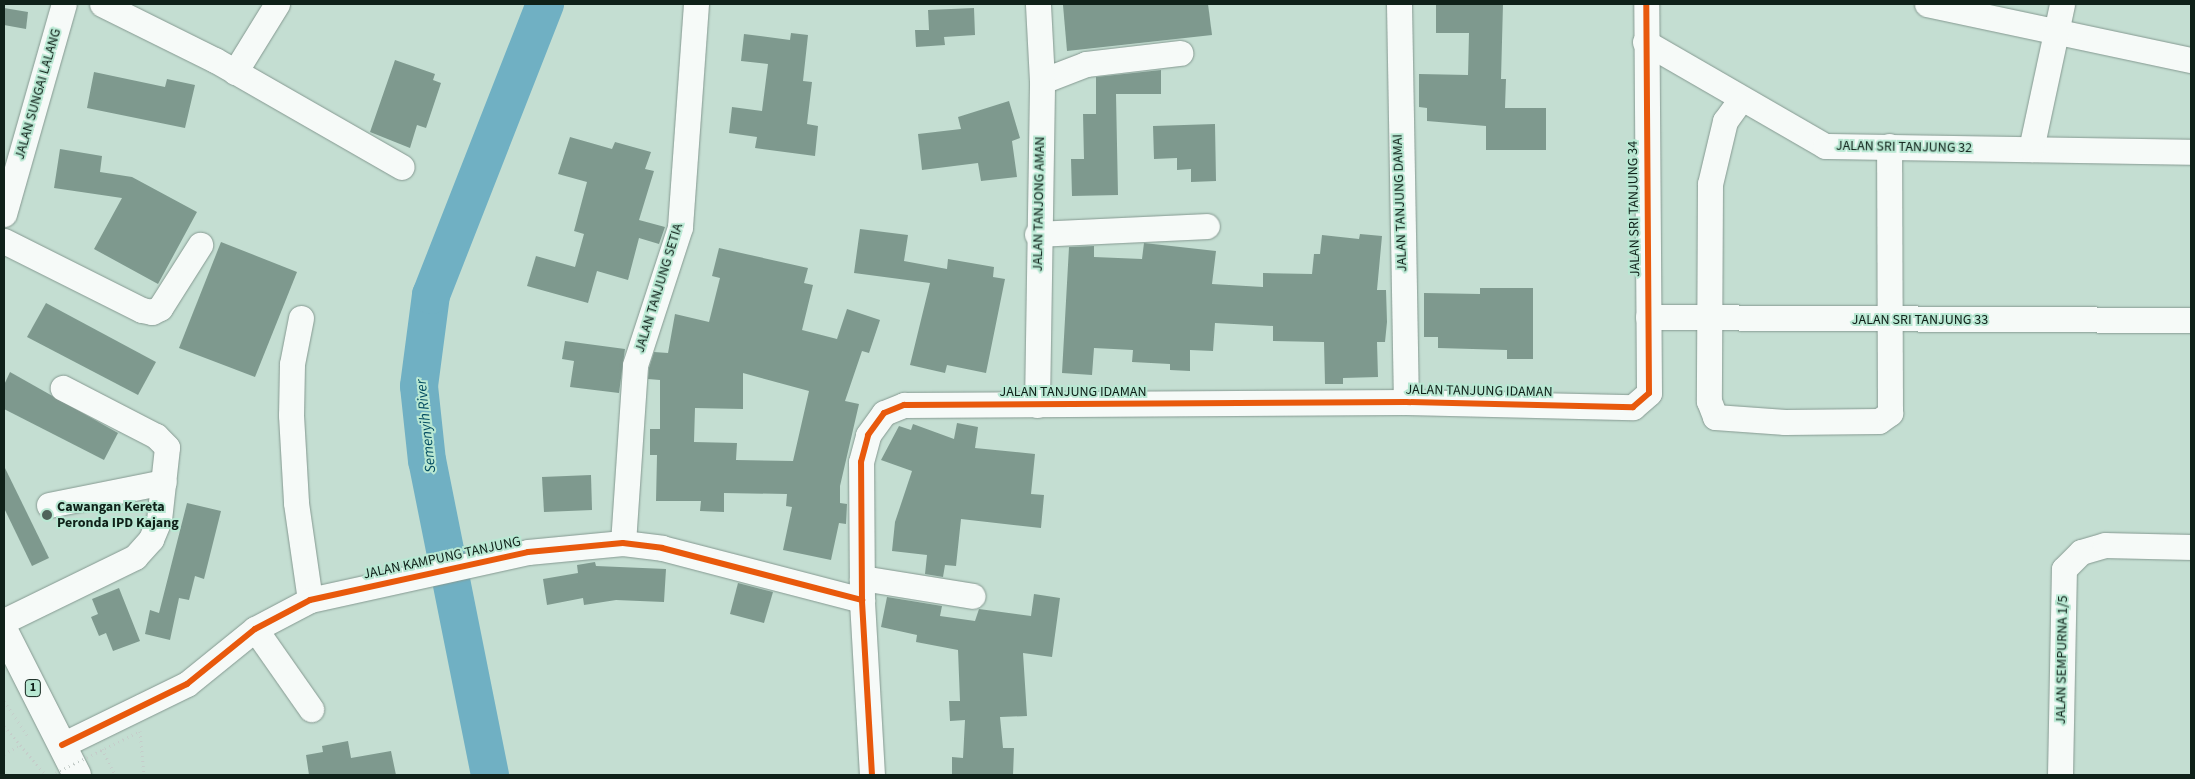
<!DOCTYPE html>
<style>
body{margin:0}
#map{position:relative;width:2195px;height:779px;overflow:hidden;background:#c4ded2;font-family:"Source Sans 3",sans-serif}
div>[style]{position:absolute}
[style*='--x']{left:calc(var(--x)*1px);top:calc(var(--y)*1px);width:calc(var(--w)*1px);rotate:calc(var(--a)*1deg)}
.river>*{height:38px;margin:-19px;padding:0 19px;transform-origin:19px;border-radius:19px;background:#70b0c3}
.building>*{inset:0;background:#7e998e}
.path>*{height:3px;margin-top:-1.5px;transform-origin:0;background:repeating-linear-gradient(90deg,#c5cdca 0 1px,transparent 0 5px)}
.roads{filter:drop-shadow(0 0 1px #859991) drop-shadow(0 0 1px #859991)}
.minor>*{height:25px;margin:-12.5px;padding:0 12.5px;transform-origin:12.5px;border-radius:12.5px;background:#f6faf8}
.major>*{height:28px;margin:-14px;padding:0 14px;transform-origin:14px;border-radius:14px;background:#f6faf8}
.path-bridge>*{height:3px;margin-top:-1.5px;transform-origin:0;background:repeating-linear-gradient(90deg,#c5cdca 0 1px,transparent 0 5px)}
.cycleway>*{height:6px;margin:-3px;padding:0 3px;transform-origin:3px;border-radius:3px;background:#e8590c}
.dots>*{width:14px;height:14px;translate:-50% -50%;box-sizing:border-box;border:2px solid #b9e8d3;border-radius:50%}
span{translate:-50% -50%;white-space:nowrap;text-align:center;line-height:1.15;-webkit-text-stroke:4px #b9e8d3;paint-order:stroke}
.shield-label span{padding:1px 4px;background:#b9e8d3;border:1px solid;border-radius:4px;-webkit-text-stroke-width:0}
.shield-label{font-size:12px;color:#0f2119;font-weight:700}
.street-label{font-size:14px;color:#0f2119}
.poi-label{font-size:14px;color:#0f2119;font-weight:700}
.left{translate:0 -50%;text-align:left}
.water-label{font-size:15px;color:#014a60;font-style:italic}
.frame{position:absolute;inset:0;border:5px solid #0f2119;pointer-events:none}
</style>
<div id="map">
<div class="river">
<div style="--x:490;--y:775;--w:320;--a:-101.3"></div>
<div style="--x:427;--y:461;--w:75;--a:-96.1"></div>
<div style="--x:419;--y:386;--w:92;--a:-82.5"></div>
<div style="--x:431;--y:295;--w:313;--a:-68.6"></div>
</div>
<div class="building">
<div style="clip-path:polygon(1208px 4px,1212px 35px,1067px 51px,1063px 5px)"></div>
<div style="clip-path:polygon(1436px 4px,1503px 4px,1501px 79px,1506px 79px,1505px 108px,1546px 108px,1546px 150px,1486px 150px,1486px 126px,1427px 121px,1427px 108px,1419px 107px,1419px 74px,1468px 75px,1469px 33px,1436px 33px)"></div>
<div style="clip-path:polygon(4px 8px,28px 12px,26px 29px,4px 25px)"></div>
<div style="clip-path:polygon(974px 8px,975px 35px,944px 37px,945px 45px,916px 47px,915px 30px,929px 30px,928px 10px)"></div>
<div style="clip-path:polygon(791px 33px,808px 35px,803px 81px,812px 82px,807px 124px,818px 126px,815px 156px,755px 148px,757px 137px,729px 133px,732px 107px,762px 111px,768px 64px,741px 61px,744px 34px,790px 40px)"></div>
<div style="clip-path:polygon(395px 60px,435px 74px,433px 80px,441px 83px,426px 128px,417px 125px,410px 148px,370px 132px)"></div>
<div style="clip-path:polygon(1161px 70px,1161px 94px,1116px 94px,1118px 195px,1072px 196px,1071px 159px,1084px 159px,1083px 114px,1096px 114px,1096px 77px)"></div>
<div style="clip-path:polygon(94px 72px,165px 87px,167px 79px,195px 85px,185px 128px,87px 108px)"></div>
<div style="clip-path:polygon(1009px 101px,1020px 138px,1012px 141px,1017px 177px,981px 181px,978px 163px,922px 170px,918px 134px,961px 129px,958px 117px)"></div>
<div style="clip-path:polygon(1215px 124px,1216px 181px,1191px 182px,1191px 169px,1177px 170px,1177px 158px,1154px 159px,1153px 126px)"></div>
<div style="clip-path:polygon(570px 137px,612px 149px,615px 142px,651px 152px,645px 169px,654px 171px,639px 220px,665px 227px,659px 244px,639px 238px,628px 280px,597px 271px,588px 303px,527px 286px,536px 256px,575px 267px,584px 234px,574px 231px,587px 182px,558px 174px)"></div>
<div style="clip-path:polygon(60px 149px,102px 156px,100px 172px,132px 177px,197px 212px,158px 284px,94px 249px,122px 198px,54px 188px)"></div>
<div style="clip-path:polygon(860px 229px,908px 235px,904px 261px,947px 269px,948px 259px,994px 267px,993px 277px,1005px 279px,986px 373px,947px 365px,945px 373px,910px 365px,930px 283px,854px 273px)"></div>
<div style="clip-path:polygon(1360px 234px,1382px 236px,1377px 290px,1386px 290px,1387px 322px,1385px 342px,1377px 342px,1378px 377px,1343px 378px,1343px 384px,1325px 384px,1324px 342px,1273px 341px,1273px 326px,1215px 323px,1213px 351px,1190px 350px,1190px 371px,1170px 370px,1170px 364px,1132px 362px,1133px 350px,1094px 348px,1092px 375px,1062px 373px,1069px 247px,1094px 246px,1094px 257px,1142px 259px,1144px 243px,1216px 251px,1212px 284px,1263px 287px,1263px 273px,1312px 274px,1314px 254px,1320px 254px,1322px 235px,1359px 239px)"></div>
<div style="clip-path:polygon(221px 242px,297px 272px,255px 377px,179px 348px)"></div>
<div style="clip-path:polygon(evenodd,719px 248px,808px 268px,804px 283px,813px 285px,802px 330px,837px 339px,847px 309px,880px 320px,869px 353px,862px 351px,845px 401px,859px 404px,840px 486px,840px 503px,847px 504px,846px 524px,839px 523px,831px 560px,783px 550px,792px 507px,786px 506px,787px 494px,724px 493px,724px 512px,700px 511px,701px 501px,656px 501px,657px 455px,650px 455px,650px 429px,660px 429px,660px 380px,648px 379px,649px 368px,654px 352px,668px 353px,675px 314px,709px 322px,720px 278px,712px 276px,719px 248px,743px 373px,809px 391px,793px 461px,736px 460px,737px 443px,694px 442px,695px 408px,743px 409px,743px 373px)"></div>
<div style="clip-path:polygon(1480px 288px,1533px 288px,1533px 359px,1507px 359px,1507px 350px,1438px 348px,1438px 337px,1424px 337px,1424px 293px,1480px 294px)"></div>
<div style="clip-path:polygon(46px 303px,156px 362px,138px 395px,27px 337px)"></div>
<div style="clip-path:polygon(565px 341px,625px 349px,619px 393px,570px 387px,574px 361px,562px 359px)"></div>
<div style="clip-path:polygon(10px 372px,118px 433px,104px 460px,4px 409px,4px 385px)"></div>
<div style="clip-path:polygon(957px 423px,978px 427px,975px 448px,1035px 454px,1031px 494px,1044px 495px,1041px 528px,961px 519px,956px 566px,945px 565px,943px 577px,925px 574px,927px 555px,892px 551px,895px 522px,912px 471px,881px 460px,899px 426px,911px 430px,913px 424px,954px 439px)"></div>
<div style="clip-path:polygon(4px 466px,49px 558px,32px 566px,4px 508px)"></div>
<div style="clip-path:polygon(591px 475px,592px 510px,544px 512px,542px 477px)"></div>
<div style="clip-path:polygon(187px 503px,221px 511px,204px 579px,195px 576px,189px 600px,179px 598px,170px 640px,145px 634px,150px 610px,159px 613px)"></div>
<div style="clip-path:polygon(595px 562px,596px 566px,666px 569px,664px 602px,616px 600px,584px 605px,583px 598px,547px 605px,543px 579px,578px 573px,577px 565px)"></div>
<div style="clip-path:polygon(738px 583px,773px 592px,764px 623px,730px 614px)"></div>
<div style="clip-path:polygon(119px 588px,140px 641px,113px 651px,106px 633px,99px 636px,91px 617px,98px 614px,92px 599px)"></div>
<div style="clip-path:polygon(1034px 594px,1060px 598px,1052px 657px,1023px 653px,1027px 716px,1000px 717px,1003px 748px,1014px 748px,1013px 775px,952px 774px,952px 757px,963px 758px,965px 720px,950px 721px,949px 701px,960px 701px,958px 650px,916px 642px,917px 635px,881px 627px,887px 597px,942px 606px,940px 616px,975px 621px,979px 609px,1031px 616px)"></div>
<div style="clip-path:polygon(348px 741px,351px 758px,391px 751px,396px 775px,309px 775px,306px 755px,323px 752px,322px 746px)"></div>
</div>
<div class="path">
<div style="--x:4;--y:701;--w:42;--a:55.6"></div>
<div style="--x:4;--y:726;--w:65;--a:49.4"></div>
<div style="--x:140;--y:731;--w:44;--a:84.8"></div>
<div style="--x:102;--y:749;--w:29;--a:63"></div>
<div style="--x:4;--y:754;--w:18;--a:-29"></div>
</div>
<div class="roads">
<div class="minor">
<div style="--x:102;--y:4;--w:126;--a:26.4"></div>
<div style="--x:215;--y:60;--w:215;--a:29.8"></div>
<div style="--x:1399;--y:4;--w:398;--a:89"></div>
<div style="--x:1927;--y:4;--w:270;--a:12"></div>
<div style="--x:1645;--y:42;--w:208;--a:30"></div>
<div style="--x:1825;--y:146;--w:366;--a:0.9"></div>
<div style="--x:235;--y:72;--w:80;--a:-58.3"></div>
<div style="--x:1042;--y:81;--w:47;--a:-21.1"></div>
<div style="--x:1086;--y:64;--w:95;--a:-6.7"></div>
<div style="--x:1741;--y:99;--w:27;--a:126"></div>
<div style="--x:1725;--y:121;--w:65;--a:103.4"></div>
<div style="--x:1710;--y:184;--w:217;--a:90.3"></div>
<div style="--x:1709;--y:401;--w:17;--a:69"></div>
<div style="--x:1715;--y:417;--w:70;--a:4.1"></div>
<div style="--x:1785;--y:422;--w:94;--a:-0.6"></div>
<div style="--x:1879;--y:421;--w:14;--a:-36"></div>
<div style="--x:1890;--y:413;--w:267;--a:-90.2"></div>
<div style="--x:2031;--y:149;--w:148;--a:-77.9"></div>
<div style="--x:4;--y:214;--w:218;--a:-74.1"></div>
<div style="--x:1037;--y:234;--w:170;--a:-2.7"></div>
<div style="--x:4;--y:241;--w:154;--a:26.6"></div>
<div style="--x:142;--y:310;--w:10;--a:11"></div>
<div style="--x:152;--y:312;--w:9;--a:-27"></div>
<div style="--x:160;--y:308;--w:75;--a:-57.6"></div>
<div style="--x:1648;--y:317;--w:543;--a:0.32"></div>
<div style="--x:301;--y:318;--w:47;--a:101.1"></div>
<div style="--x:292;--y:364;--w:51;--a:91.1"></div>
<div style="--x:291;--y:415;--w:88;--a:86.7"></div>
<div style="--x:296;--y:503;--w:98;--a:81.8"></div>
<div style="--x:1037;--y:405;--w:324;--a:-89.1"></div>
<div style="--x:1042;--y:81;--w:77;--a:-93"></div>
<div style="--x:49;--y:505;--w:117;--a:-11.3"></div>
<div style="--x:623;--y:543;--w:178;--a:-86.1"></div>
<div style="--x:635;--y:365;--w:145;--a:-71.9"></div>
<div style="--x:680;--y:227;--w:224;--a:-85.9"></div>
<div style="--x:862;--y:578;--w:112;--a:9.2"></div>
<div style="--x:4;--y:621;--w:146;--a:-26"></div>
<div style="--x:135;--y:557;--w:24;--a:-48"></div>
<div style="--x:151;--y:539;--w:21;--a:-67"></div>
<div style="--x:159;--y:520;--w:73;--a:-83.7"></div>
<div style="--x:167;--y:447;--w:16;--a:-135"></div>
<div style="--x:156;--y:436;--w:105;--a:-152.7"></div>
<div style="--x:255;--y:629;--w:98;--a:55"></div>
<div style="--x:62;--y:745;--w:139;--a:-26"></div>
<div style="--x:187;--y:684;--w:87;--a:-39"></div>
<div style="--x:255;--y:629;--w:62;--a:-27.8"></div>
<div style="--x:310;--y:600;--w:223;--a:-12.4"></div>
<div style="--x:528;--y:552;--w:95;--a:-5.4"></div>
<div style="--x:623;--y:543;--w:39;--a:7"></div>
<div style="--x:662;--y:548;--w:207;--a:14.6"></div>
<div style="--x:872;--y:775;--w:175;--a:-93.3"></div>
<div style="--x:862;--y:600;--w:138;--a:-90.4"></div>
<div style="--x:861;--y:462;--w:28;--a:-75"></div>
<div style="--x:868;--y:435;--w:27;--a:-54"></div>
<div style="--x:884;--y:413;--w:22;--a:-22"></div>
<div style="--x:904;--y:405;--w:502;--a:-0.34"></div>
<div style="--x:1406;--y:402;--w:227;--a:1.3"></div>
<div style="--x:1633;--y:407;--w:21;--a:-41"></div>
<div style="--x:1649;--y:393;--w:389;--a:-90.4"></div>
<div style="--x:2060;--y:775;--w:206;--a:-88.9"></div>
<div style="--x:2064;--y:569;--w:24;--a:-45"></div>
<div style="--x:2081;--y:552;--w:25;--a:-16"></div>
<div style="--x:2105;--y:545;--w:86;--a:1.3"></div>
</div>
<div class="major">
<div style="--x:4;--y:631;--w:161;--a:63.1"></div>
</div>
</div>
<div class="path-bridge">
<div style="--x:51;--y:775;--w:99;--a:-26.3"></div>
</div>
<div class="cycleway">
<div style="--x:62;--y:745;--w:139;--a:-26"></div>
<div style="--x:187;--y:684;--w:87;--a:-39"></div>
<div style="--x:255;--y:629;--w:62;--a:-27.8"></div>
<div style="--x:310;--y:600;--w:223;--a:-12.4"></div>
<div style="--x:528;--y:552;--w:95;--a:-5.4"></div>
<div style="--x:623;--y:543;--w:39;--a:7"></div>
<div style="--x:662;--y:548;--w:207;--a:14.6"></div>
<div style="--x:872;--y:775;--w:175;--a:-93.3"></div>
<div style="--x:862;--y:600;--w:138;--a:-90.4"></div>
<div style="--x:861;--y:462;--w:28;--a:-75"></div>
<div style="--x:868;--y:435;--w:27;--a:-54"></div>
<div style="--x:884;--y:413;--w:22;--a:-22"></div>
<div style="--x:904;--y:405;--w:502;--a:-0.34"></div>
<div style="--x:1406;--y:402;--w:227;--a:1.3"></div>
<div style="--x:1633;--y:407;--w:21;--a:-41"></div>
<div style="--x:1649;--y:393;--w:389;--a:-90.4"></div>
</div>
<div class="dots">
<div style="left:47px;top:515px;background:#4e635a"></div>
</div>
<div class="shield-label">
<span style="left:33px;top:688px">1</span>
</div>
<div class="street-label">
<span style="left:38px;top:94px;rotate:-74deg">JALAN SUNGAI LALANG</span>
<span style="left:1904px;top:147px;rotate:1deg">JALAN SRI TANJUNG 32</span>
<span style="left:1400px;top:203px;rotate:-92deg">JALAN TANJUNG DAMAI</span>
<span style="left:1039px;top:204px;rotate:-89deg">JALAN TANJONG AMAN</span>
<span style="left:1634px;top:209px;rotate:-91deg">JALAN SRI TANJUNG 34</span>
<span style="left:659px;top:288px;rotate:-73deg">JALAN TANJUNG SETIA</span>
<span style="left:1920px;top:320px">JALAN SRI TANJUNG 33</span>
<span style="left:1479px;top:391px;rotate:1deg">JALAN TANJUNG IDAMAN</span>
<span style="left:1073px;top:392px">JALAN TANJUNG IDAMAN</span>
<span style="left:442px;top:558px;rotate:-12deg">JALAN KAMPUNG TANJUNG</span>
<span style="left:2062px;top:660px;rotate:-89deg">JALAN SEMPURNA 1/5</span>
</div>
<div class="poi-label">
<span class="left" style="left:57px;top:515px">Cawangan Kereta<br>Peronda IPD Kajang</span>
</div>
<div class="water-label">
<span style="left:426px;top:426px;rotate:-96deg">Semenyih River</span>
</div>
<div class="frame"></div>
</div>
